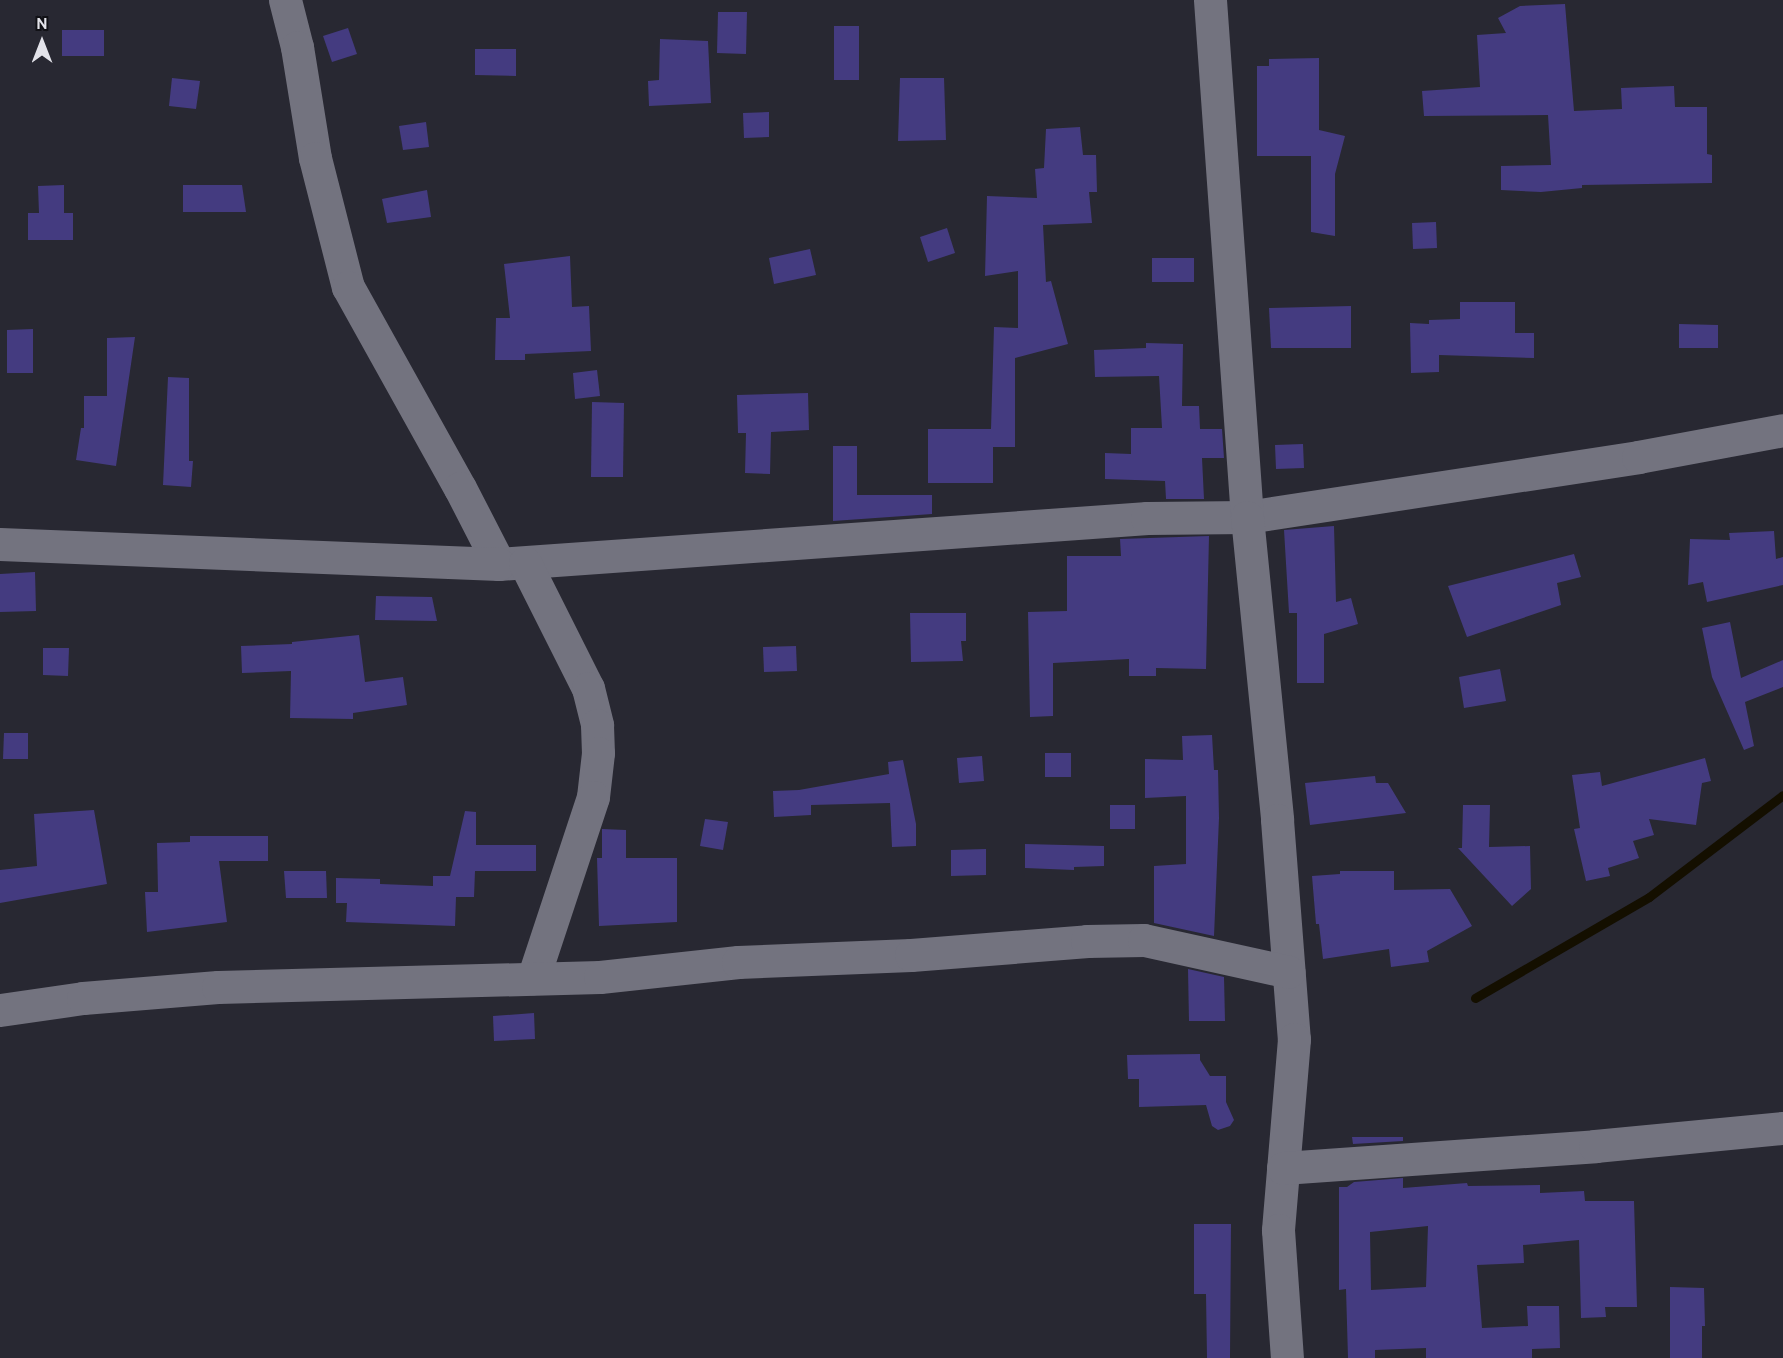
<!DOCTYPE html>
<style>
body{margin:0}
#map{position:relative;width:1783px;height:1358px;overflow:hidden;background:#282832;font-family:Cabin,sans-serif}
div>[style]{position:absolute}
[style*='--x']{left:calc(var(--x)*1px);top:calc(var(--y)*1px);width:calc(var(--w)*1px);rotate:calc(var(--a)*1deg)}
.stream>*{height:9px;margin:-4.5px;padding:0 4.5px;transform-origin:4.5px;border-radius:4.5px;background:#140f00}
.building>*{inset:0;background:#443b80}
.street>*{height:33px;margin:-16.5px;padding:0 16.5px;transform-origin:16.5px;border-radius:16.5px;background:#73737f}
span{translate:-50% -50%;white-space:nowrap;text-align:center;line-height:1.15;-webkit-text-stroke:4.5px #111116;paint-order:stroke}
.north{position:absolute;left:12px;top:12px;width:60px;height:60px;-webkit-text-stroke:4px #111116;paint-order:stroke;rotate:0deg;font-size:16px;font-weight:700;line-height:24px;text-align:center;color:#e3e3ea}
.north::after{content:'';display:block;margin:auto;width:21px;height:27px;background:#e3e3ea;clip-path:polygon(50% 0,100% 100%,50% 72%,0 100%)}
</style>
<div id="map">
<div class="stream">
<div style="--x:1475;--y:998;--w:201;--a:-30.1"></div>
<div style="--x:1649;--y:897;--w:168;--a:-37.3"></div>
</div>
<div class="building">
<div style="clip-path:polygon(1565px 4px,1574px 111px,1622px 109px,1621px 88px,1674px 86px,1675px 107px,1707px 107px,1707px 154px,1712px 155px,1712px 183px,1582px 185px,1582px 188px,1541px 192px,1501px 190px,1501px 166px,1551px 165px,1548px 115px,1424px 116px,1422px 91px,1480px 87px,1477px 35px,1506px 33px,1498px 18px,1520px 6px)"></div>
<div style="clip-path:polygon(718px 12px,747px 12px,746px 54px,717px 53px)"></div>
<div style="clip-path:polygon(834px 26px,859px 26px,859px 80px,834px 80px)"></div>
<div style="clip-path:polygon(348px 28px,357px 54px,332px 62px,323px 36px)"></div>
<div style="clip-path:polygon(62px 30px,104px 30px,104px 56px,62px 56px)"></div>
<div style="clip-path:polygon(660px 39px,708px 41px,711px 103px,649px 106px,648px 81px,659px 80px)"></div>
<div style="clip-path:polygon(475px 49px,516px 49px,516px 76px,475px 75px)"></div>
<div style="clip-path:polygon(1319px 58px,1319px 130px,1345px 136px,1335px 174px,1335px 236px,1311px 232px,1311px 156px,1257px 156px,1257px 66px,1269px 66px,1269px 59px)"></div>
<div style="clip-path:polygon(172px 78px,200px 81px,196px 109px,169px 106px)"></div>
<div style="clip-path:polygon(900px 78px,944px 78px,946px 140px,898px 141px)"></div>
<div style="clip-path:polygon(769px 112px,769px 137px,744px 138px,743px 113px)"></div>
<div style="clip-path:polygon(426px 122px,429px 147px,403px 150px,399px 126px)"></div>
<div style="clip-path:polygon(1080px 127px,1083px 155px,1096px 155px,1097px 192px,1089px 192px,1092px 223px,1043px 225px,1046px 282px,1051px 281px,1068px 344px,1015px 358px,1015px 447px,993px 447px,993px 483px,928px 483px,928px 429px,991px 429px,994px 327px,1018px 328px,1018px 271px,985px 276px,987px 196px,1037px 198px,1035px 169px,1044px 168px,1046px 129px)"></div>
<div style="clip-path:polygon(64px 185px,64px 213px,73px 213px,73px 240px,28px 240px,28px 213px,39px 213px,38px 186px)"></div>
<div style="clip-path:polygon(183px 185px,242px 185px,246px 212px,183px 212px)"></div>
<div style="clip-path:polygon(427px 190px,431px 217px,387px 223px,382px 199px)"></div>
<div style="clip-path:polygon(1436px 222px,1437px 248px,1413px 249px,1412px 223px)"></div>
<div style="clip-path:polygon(947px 228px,955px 253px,928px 262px,920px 237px)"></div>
<div style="clip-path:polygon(810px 249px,816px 275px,774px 284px,769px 258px)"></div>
<div style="clip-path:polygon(570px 256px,572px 307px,589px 306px,591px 351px,525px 354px,525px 360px,495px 360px,496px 318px,510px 318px,504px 264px)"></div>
<div style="clip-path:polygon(1152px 258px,1194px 258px,1194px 282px,1152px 282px)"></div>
<div style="clip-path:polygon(1460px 302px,1515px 302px,1515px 333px,1534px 333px,1534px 358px,1439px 355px,1439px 372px,1411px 373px,1410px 323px,1429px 324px,1429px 320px,1460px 319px)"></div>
<div style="clip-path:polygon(1351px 306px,1351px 348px,1271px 348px,1269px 308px)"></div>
<div style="clip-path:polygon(1679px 324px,1718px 325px,1718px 348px,1679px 348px)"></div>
<div style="clip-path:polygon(33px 329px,33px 373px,7px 373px,7px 330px)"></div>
<div style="clip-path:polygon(135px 337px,116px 466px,76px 460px,81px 428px,84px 428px,84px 396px,107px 396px,107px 338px)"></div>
<div style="clip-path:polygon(1146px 343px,1183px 344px,1182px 406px,1199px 406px,1200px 429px,1222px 429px,1224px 458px,1202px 458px,1204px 499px,1166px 499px,1165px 481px,1105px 479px,1105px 453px,1131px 454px,1131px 428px,1162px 428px,1159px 376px,1095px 377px,1094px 350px,1146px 348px)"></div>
<div style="clip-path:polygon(597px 370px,600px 396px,575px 399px,573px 373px)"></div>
<div style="clip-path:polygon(168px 377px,189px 378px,189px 461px,193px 461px,191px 487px,163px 485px)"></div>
<div style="clip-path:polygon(808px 393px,809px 430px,771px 432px,770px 474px,745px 473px,746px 433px,738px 433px,737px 395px)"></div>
<div style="clip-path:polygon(592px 402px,624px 403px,623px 477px,591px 477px)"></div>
<div style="clip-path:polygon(1303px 444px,1304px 468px,1276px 469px,1275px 445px)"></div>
<div style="clip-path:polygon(833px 446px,857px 446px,857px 495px,932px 495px,932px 514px,833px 521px)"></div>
<div style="clip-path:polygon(1334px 526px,1336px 602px,1351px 598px,1358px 624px,1324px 634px,1324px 683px,1297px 683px,1297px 613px,1289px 613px,1284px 530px)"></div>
<div style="clip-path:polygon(1774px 531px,1776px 559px,1783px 557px,1783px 585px,1707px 602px,1703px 582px,1688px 585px,1690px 539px,1730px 540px,1729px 533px)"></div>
<div style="clip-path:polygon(1209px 536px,1206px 669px,1156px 668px,1156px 676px,1129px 676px,1129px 659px,1053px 663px,1053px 716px,1030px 717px,1028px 612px,1067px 611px,1067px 556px,1121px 556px,1120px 539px)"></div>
<div style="clip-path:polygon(1574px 554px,1581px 577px,1557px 583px,1561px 605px,1467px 637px,1448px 586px)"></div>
<div style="clip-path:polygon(35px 572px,36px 611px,0 612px,0 574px)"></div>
<div style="clip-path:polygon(376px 596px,432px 597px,437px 621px,375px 620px)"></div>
<div style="clip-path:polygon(910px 613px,966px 613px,966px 641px,961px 641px,963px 661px,911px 662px)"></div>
<div style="clip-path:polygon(1730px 622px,1741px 678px,1783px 660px,1783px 687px,1745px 702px,1754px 746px,1744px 750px,1712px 677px,1702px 628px)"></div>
<div style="clip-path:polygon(359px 635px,365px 682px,403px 677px,407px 705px,353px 713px,353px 719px,290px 718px,291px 671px,242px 673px,241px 646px,292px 644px,292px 642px)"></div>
<div style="clip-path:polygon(796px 646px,797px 671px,764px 672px,763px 647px)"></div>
<div style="clip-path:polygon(43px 648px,69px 648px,68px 676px,43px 675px)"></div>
<div style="clip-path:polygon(1500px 669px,1506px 701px,1464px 708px,1459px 677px)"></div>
<div style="clip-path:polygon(4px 733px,28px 733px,28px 759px,3px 759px)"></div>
<div style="clip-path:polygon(1212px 735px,1214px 770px,1218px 770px,1219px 818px,1214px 936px,1154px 923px,1154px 866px,1186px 864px,1186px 796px,1145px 798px,1145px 759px,1183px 760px,1182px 736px)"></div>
<div style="clip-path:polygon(1045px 753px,1071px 753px,1071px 777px,1045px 777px)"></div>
<div style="clip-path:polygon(982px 756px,984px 781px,959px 783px,957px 758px)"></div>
<div style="clip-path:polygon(1705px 758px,1711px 781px,1702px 783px,1696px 825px,1649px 819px,1654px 835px,1633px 841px,1639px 858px,1608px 868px,1610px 876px,1586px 881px,1574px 829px,1580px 828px,1572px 775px,1600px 772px,1602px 786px)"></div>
<div style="clip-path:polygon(903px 760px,916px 824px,916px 846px,892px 847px,890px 803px,811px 805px,811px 815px,774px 817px,773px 791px,799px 790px,889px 774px,888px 762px)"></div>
<div style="clip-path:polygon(1375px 776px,1376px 783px,1388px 783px,1406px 813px,1310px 825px,1305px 783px)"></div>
<div style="clip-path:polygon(1110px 805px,1135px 805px,1135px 829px,1110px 829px)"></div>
<div style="clip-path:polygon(1463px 805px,1490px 805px,1489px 847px,1530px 846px,1531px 889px,1512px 906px,1458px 848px,1462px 848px)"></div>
<div style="clip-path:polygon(94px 810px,107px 884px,0 903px,0 870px,37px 866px,34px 814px)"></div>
<div style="clip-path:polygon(465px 811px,476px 812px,476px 845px,536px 845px,536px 871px,475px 871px,474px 897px,456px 897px,455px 926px,346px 922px,347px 903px,336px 903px,336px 878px,380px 879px,380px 884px,433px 886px,433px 876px,450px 876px)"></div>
<div style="clip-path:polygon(705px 819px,728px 822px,723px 850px,700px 846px)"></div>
<div style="clip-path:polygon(602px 829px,626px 830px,626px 858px,677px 858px,677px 922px,599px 926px,597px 858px,602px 858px)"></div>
<div style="clip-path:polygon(190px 836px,268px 836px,268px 861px,219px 861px,227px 922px,147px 932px,145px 892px,158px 892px,157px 843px,190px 842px)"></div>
<div style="clip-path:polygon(1025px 844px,1104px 846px,1104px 866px,1074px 867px,1074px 870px,1025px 868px)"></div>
<div style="clip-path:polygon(986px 849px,986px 875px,951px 876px,951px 850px)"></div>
<div style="clip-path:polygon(284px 871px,326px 871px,327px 898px,286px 898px)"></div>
<div style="clip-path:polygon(1340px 871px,1394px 871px,1394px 890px,1450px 889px,1472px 926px,1427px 951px,1429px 962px,1391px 967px,1389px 949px,1323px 959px,1319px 924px,1316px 924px,1312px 876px,1340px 874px)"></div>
<div style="clip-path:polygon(1188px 969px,1224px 977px,1225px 1021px,1189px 1021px)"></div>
<div style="clip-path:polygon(534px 1013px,535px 1039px,494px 1041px,493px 1016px)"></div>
<div style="clip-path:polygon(1200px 1054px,1200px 1060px,1210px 1076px,1226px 1076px,1226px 1102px,1234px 1120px,1230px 1126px,1218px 1130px,1212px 1126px,1206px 1105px,1139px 1107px,1139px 1079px,1128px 1079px,1127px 1055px)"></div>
<div style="clip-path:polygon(1352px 1137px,1403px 1137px,1403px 1141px,1353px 1144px)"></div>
<div style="clip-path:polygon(evenodd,1403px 1178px,1403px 1188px,1467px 1183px,1468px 1186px,1540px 1185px,1540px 1193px,1584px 1191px,1585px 1201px,1634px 1201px,1637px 1307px,1605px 1307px,1606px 1317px,1581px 1318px,1579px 1240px,1523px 1245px,1524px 1263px,1477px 1265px,1482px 1328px,1528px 1326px,1527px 1306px,1559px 1306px,1560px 1348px,1532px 1349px,1532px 1358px,1426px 1358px,1426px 1348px,1375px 1350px,1375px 1358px,1348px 1358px,1346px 1289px,1339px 1290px,1339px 1187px,1347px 1187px,1354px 1182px,1403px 1178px,1428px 1226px,1426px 1287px,1371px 1290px,1370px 1232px,1428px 1226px)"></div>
<div style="clip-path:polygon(1194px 1224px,1231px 1224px,1230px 1358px,1207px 1358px,1206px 1294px,1194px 1294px)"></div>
<div style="clip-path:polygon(1670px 1287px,1704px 1288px,1705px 1326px,1702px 1326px,1702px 1358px,1670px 1358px)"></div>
</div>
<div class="street">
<div style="--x:285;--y:0;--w:49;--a:75.7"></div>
<div style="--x:297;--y:47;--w:112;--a:80.8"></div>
<div style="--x:315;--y:158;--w:133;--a:75.7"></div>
<div style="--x:348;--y:287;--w:230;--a:60.9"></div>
<div style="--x:460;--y:488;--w:85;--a:62.8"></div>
<div style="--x:499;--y:564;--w:650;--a:-4.06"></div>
<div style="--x:1147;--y:518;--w:100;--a:-0.6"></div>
<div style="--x:1247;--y:517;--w:396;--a:-8.7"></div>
<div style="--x:1638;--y:457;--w:147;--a:-10.5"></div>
<div style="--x:1210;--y:0;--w:518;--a:85.91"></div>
<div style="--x:1247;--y:517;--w:304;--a:84.3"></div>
<div style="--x:1277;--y:820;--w:220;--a:85.6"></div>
<div style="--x:1294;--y:1039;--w:192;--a:94.8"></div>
<div style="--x:1278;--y:1230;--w:128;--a:86"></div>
<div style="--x:0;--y:544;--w:499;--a:2.3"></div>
<div style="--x:525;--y:563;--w:140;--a:63.3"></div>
<div style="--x:588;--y:688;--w:38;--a:76"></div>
<div style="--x:597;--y:725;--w:28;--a:88"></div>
<div style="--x:598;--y:753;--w:44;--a:96.5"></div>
<div style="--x:593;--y:797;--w:191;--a:108.3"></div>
<div style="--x:0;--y:1010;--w:84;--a:-8.2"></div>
<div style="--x:83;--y:998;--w:135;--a:-4.7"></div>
<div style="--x:218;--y:987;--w:382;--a:-1.5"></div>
<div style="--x:600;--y:977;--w:139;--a:-6.2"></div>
<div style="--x:738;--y:962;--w:173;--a:-2.3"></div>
<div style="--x:911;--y:955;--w:177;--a:-4.5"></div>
<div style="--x:1087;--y:941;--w:57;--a:-1"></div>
<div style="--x:1144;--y:940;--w:148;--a:12.4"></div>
<div style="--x:1283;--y:1168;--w:313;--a:-4"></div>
<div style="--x:1595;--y:1146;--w:189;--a:-5.5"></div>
</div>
<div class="north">N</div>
</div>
